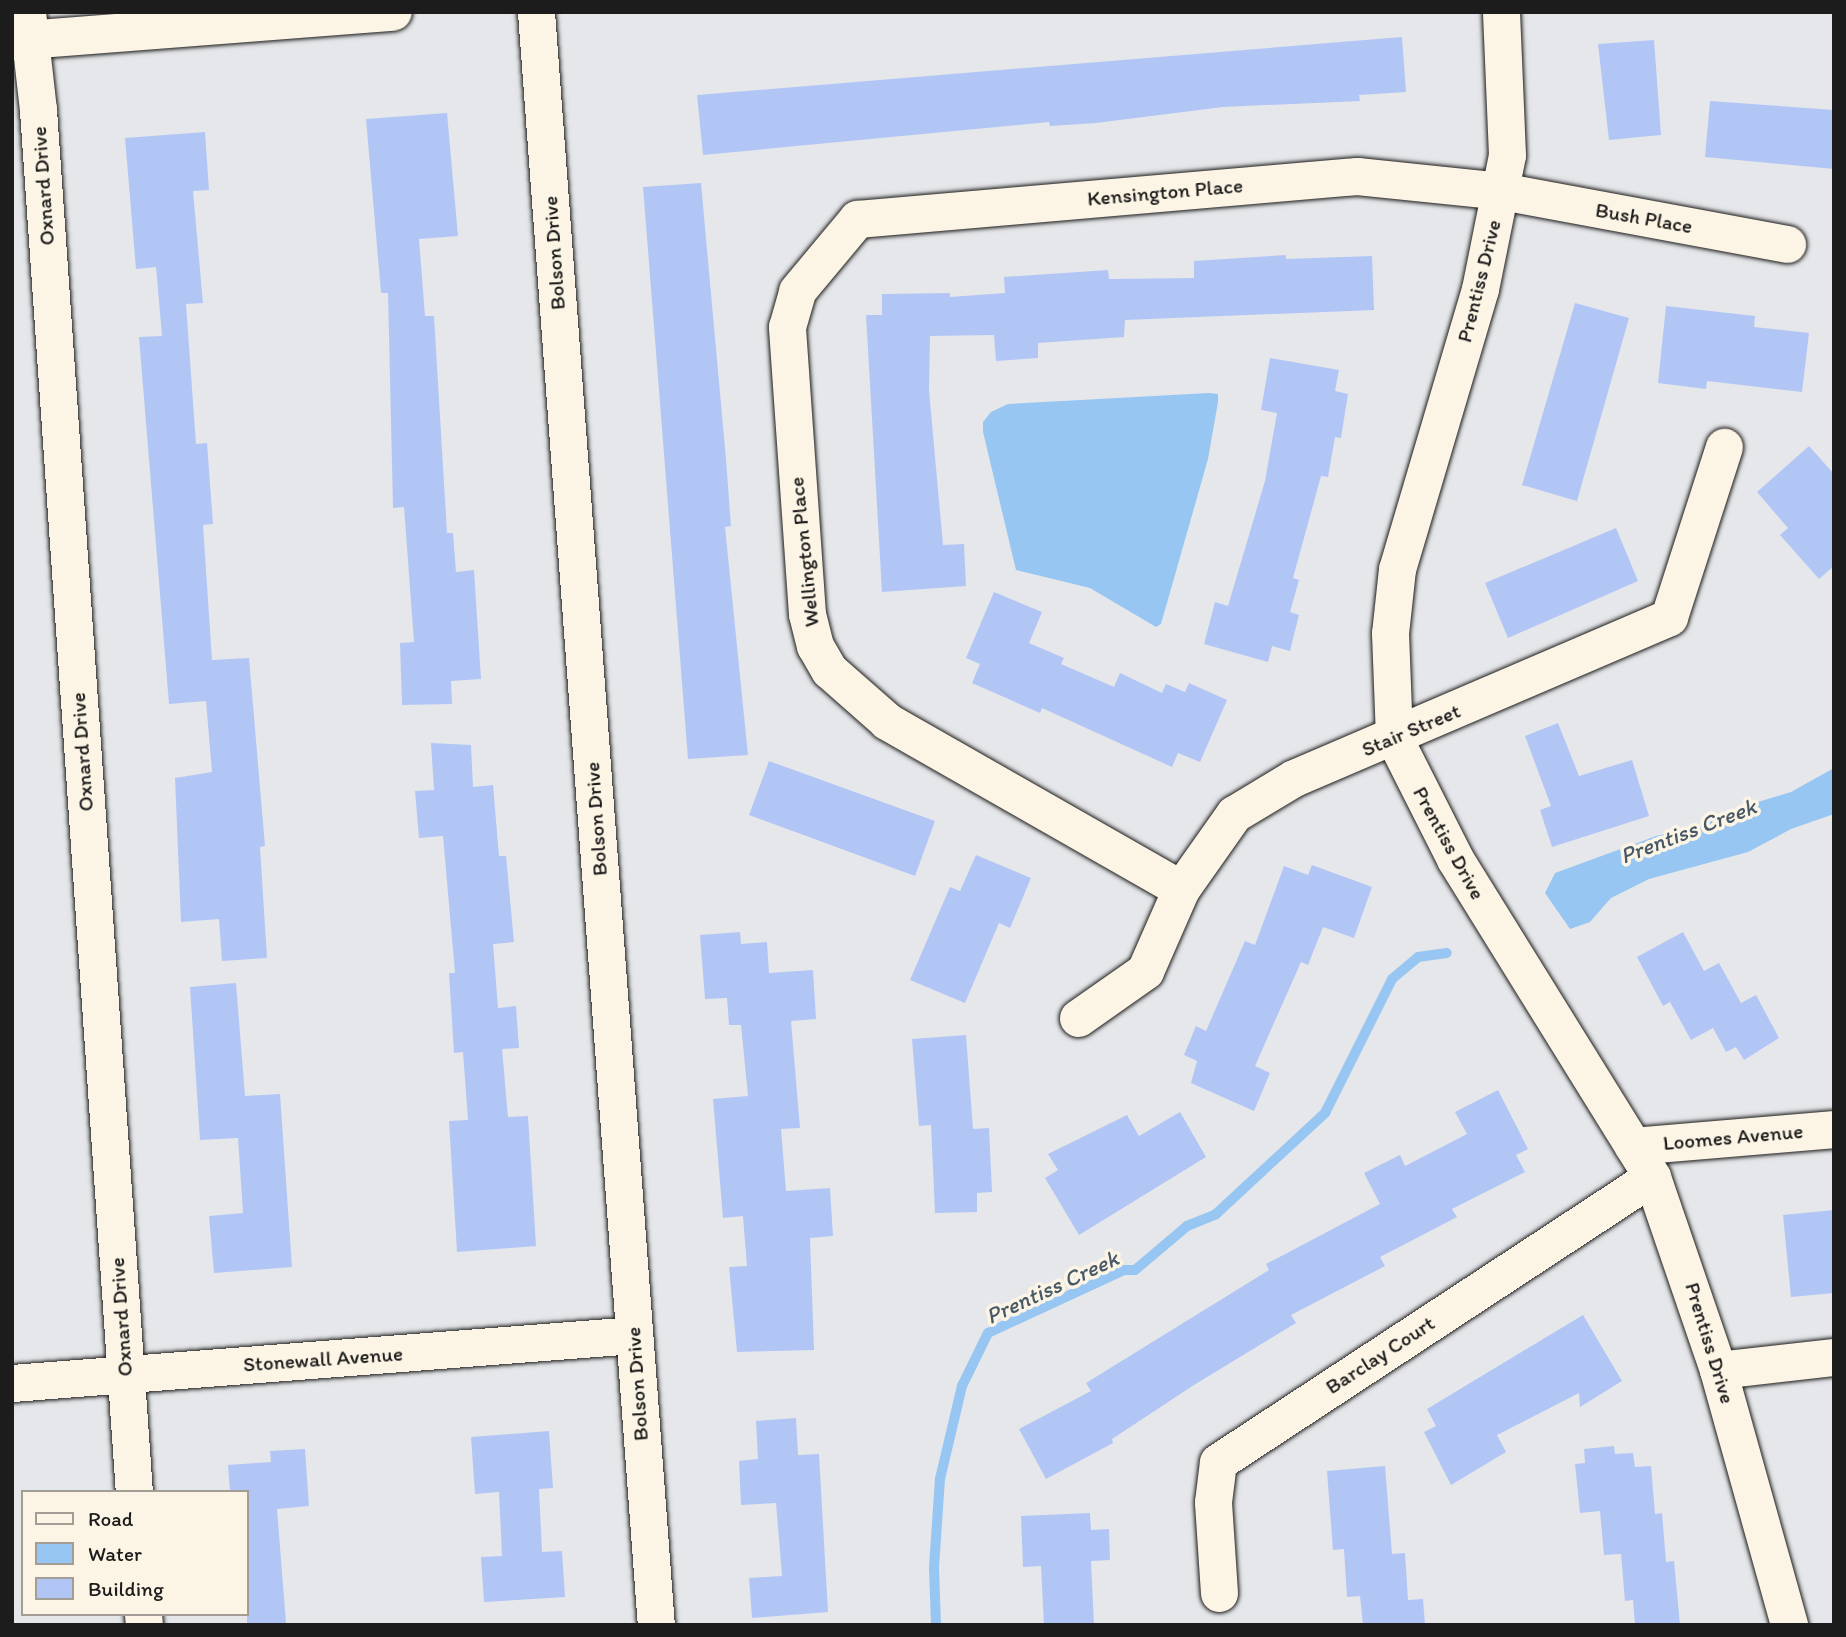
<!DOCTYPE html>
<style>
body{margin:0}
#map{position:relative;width:1846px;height:1637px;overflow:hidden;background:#e6e7ea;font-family:Itim,sans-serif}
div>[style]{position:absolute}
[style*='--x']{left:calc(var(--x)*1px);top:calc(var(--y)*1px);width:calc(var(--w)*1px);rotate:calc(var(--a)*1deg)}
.water>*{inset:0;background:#97c6f2}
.stream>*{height:10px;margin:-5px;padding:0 5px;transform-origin:5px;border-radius:5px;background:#97c6f2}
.building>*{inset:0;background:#b2c6f5}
.roads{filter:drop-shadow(0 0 2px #1c1c1c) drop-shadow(0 0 2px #1c1c1c)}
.minor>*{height:37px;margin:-18.5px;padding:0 18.5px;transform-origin:18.5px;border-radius:18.5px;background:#fcf5e5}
.major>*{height:38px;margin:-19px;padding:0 19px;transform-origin:19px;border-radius:19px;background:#fcf5e5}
span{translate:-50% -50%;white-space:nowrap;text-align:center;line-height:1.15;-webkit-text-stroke:7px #fcf5e5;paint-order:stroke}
.street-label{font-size:21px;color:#1c1c1c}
.water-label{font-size:23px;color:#475867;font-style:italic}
.frame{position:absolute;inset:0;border:14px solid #1c1c1c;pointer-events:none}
.legend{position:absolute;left:21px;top:1490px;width:228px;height:126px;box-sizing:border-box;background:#fcf5e5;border:2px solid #a29e95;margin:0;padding:9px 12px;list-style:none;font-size:21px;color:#1c1c1c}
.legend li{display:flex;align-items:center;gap:14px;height:35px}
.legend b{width:35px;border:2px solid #a29e95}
</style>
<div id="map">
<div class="water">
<div style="clip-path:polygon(1209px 393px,1218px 394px,1218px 402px,1208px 459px,1161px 624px,1156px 627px,1090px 588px,1016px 570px,983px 432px,983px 422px,991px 412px,1008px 404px)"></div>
<div style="clip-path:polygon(1834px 768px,1834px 814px,1791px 829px,1748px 852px,1649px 879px,1611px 898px,1590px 922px,1570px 929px,1545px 893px,1555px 873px,1659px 835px,1689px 832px,1732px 810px,1791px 792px)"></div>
</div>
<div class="stream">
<div style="--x:936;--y:1625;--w:58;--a:-92"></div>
<div style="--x:934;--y:1567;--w:88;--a:-86.1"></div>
<div style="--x:940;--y:1479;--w:96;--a:-76.7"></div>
<div style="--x:962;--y:1386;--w:59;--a:-63.9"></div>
<div style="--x:988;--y:1333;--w:150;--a:-24.9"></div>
<div style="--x:1124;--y:1270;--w:11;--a:0"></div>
<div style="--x:1135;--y:1270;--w:68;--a:-40.2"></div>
<div style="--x:1187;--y:1226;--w:31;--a:-22"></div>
<div style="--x:1216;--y:1214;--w:149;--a:-42.8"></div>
<div style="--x:1325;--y:1113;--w:150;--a:-63.4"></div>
<div style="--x:1392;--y:979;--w:34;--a:-40"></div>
<div style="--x:1418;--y:957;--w:29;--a:-8"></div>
</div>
<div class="building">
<div style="clip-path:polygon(1402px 37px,1406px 92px,1359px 95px,1360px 101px,1223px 107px,1096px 123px,1050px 126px,1049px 122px,703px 155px,697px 95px)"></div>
<div style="clip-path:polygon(1654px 40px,1661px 135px,1609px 140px,1598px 44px)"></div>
<div style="clip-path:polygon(1710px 101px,1834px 110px,1834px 169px,1705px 157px)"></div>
<div style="clip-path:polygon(447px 113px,458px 236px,419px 239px,425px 316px,434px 316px,447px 533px,453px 533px,456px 572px,474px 570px,481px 679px,451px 681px,452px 704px,402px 705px,400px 643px,414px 642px,404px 507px,393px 508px,388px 293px,381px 293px,366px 119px)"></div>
<div style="clip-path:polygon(205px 132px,209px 190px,193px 191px,203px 303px,186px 304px,196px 444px,207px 443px,213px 524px,203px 525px,212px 660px,249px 658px,265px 846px,260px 847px,267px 958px,222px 961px,219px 919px,181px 922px,175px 778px,212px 772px,206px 701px,169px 704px,139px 337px,162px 336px,156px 267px,136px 269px,125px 138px)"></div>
<div style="clip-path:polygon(701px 183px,726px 459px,731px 526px,725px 527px,748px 755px,688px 759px,643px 187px)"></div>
<div style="clip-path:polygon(1286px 255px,1286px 259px,1372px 256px,1374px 310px,1125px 320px,1124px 337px,1038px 343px,1038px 358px,996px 361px,994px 335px,930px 336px,929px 390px,943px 545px,964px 544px,966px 586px,882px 592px,866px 315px,882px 315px,882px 294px,950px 293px,950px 297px,1005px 293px,1004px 277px,1108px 270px,1109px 279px,1194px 278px,1194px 261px)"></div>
<div style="clip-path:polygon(1575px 303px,1629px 318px,1577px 501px,1522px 485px)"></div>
<div style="clip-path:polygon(1666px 306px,1755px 316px,1754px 327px,1809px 333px,1802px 392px,1707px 381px,1706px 389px,1658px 383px)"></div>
<div style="clip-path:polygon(1270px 358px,1339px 370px,1335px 391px,1348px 394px,1341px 438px,1335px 437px,1328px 477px,1321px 476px,1293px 578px,1299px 580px,1290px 612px,1299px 615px,1290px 651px,1272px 646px,1268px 662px,1204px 644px,1215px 602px,1228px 606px,1265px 481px,1277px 413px,1261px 410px)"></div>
<div style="clip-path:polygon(1809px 446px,1834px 474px,1834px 566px,1819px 579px,1780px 535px,1788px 528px,1757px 492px)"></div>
<div style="clip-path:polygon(1616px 528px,1638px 581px,1508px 638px,1485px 583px)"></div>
<div style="clip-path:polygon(994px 592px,1042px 612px,1029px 643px,1064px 658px,1061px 664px,1114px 687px,1120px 673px,1162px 693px,1166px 684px,1185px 692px,1189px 683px,1227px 700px,1200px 762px,1178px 753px,1172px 767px,1042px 708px,1040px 713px,972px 683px,980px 664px,966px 658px)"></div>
<div style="clip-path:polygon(1558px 723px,1579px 776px,1632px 760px,1649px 816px,1552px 847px,1540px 810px,1551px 806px,1525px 736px)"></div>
<div style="clip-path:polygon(431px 743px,471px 745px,473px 787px,493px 785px,499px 856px,506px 856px,514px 942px,493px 944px,498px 1008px,516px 1006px,519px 1048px,502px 1049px,508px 1117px,528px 1116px,536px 1246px,457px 1252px,449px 1121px,468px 1120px,463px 1052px,454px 1053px,449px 973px,455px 973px,443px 836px,419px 838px,415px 791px,434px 790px)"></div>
<div style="clip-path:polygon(769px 761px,935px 821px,915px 876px,749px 815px)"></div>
<div style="clip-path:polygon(976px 855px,1031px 878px,1010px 928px,999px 923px,965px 1003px,910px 980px,950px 887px,960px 891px)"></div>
<div style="clip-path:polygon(1312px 865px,1372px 887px,1354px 938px,1323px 927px,1308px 965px,1301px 962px,1255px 1066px,1270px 1073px,1254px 1111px,1191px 1083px,1197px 1061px,1184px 1055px,1196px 1026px,1206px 1031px,1245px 941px,1255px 945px,1284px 866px,1308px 875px)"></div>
<div style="clip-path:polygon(740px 932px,741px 944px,767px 942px,769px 973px,813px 970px,816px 1019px,791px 1021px,800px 1128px,781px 1129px,786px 1191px,830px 1188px,833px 1236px,810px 1238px,814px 1350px,737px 1352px,729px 1267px,747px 1266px,743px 1216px,723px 1218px,713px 1099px,748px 1096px,741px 1025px,729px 1025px,727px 998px,705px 999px,700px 935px)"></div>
<div style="clip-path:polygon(1683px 932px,1704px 971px,1719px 963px,1741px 1003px,1756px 995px,1779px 1038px,1744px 1060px,1736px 1047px,1726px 1052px,1713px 1028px,1691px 1040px,1670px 1002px,1663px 1006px,1637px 957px)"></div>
<div style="clip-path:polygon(236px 983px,245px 1096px,280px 1094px,292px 1267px,214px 1273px,209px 1216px,243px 1213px,238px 1138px,200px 1140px,190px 987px)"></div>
<div style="clip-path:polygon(966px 1035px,973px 1129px,989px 1128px,992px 1192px,977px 1193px,977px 1212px,935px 1213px,931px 1125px,919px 1126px,912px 1039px)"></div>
<div style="clip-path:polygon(1498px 1090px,1528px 1149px,1516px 1155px,1525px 1172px,1452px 1209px,1457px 1217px,1380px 1257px,1385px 1266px,1291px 1315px,1296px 1323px,1194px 1385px,1112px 1439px,1113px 1443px,1046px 1479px,1019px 1429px,1091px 1391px,1086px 1383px,1269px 1270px,1266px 1264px,1380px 1204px,1364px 1173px,1400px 1155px,1405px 1166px,1467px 1134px,1455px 1112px)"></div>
<div style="clip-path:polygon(1180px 1112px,1206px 1157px,1079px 1235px,1045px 1178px,1058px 1170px,1048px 1154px,1127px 1115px,1139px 1136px)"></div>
<div style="clip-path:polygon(1834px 1210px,1834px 1293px,1791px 1297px,1783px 1215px)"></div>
<div style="clip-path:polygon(1583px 1315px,1622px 1381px,1580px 1407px,1579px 1393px,1497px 1435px,1506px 1452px,1451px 1485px,1424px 1432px,1436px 1426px,1427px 1409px)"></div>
<div style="clip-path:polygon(796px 1418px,798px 1455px,819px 1454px,828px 1612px,752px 1618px,749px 1578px,782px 1576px,776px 1503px,741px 1505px,739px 1461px,758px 1459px,756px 1421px)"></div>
<div style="clip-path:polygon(549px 1431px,553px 1488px,539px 1489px,542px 1552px,562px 1551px,565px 1597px,484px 1602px,481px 1557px,502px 1556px,499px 1492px,475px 1494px,471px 1437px)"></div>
<div style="clip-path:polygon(1614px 1446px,1615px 1454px,1633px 1453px,1635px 1467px,1651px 1466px,1655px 1514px,1662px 1513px,1666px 1562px,1674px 1561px,1680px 1625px,1635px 1625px,1633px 1600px,1625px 1601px,1621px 1554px,1604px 1555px,1600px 1511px,1580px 1513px,1575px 1464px,1585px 1463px,1584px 1449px)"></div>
<div style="clip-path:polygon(305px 1449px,309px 1506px,277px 1509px,286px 1623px,247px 1625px,247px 1492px,230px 1492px,228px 1465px,271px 1462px,270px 1451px)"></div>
<div style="clip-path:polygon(1385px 1466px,1392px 1554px,1405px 1553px,1408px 1600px,1423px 1599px,1425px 1625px,1363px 1625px,1360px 1596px,1347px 1597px,1344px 1549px,1333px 1550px,1327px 1471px)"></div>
<div style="clip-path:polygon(1090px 1513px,1091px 1530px,1109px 1529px,1110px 1560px,1091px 1561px,1094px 1625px,1044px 1625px,1041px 1566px,1023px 1567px,1021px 1516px)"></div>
</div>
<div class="roads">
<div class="minor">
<div style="--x:27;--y:12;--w:99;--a:83.6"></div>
<div style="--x:38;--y:110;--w:1385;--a:86.03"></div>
<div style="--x:536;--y:12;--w:1617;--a:85.75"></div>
<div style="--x:1501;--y:12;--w:143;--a:87.6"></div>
<div style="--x:1507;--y:155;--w:137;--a:101.4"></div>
<div style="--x:1480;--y:289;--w:292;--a:106.5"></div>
<div style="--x:1397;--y:569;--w:64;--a:96.2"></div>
<div style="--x:1390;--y:633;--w:105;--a:87.8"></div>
<div style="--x:1394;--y:738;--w:136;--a:63.2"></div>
<div style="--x:1455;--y:859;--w:374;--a:58.2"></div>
<div style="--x:1652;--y:1177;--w:204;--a:71.1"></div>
<div style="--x:1718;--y:1370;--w:265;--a:74.4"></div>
<div style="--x:1181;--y:889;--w:339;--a:-150.3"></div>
<div style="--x:887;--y:721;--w:77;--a:-138.7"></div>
<div style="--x:829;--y:670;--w:28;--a:-120"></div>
<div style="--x:815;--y:646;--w:33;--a:-104"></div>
<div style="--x:807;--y:614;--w:288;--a:-94"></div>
<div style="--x:787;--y:327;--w:37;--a:-74"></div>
<div style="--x:797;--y:291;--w:94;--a:-50.2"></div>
<div style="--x:857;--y:219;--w:502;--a:-4.92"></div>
<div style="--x:1357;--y:176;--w:145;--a:5.9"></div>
<div style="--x:1501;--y:191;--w:291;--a:10.5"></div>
<div style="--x:1078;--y:1018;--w:82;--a:-35"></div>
<div style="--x:1145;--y:971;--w:90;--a:-66.3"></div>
<div style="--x:1181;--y:889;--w:92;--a:-54.8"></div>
<div style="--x:1234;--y:814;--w:70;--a:-31"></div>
<div style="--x:1294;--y:778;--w:408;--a:-23.2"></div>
<div style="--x:1669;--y:617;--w:179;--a:-72.1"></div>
<div style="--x:1633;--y:1146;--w:202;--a:-4.8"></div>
<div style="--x:1718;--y:1370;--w:117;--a:-6.4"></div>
<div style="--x:12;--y:1383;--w:624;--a:-4.41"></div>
<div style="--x:1219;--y:1593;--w:91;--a:-93.8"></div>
<div style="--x:1213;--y:1502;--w:40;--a:-82.9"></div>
<div style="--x:1218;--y:1462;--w:519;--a:-33.29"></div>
<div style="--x:143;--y:1614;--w:11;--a:85"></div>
</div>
<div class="major">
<div style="--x:12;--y:41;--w:382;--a:-4.4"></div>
</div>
</div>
<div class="street-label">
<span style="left:43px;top:186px;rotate:-94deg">Oxnard Drive</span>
<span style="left:1165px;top:192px;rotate:-5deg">Kensington Place</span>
<span style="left:1644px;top:218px;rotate:10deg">Bush Place</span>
<span style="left:554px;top:253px;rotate:-94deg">Bolson Drive</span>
<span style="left:1479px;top:281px;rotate:-76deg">Prentiss Drive</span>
<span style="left:804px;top:552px;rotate:-96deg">Wellington Place</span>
<span style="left:1411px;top:730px;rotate:-23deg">Stair Street</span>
<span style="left:82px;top:752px;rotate:-94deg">Oxnard Drive</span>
<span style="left:596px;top:819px;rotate:-94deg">Bolson Drive</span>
<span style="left:1449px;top:843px;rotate:61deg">Prentiss Drive</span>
<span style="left:1733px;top:1137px;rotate:-5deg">Loomes Avenue</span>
<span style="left:121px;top:1317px;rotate:-94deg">Oxnard Drive</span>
<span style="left:1710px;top:1343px;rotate:73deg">Prentiss Drive</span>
<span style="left:1380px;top:1355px;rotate:-33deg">Barclay Court</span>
<span style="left:323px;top:1359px;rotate:-4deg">Stonewall Avenue</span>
<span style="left:637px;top:1384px;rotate:-94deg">Bolson Drive</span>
</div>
<div class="water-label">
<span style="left:1688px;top:831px;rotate:-21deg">Prentiss Creek</span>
<span style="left:1052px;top:1287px;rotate:-25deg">Prentiss Creek</span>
</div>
<div class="frame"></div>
<ul class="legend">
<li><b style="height:9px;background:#fcf5e5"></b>Road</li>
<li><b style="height:19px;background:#97c6f2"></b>Water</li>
<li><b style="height:19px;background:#b2c6f5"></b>Building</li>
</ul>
</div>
